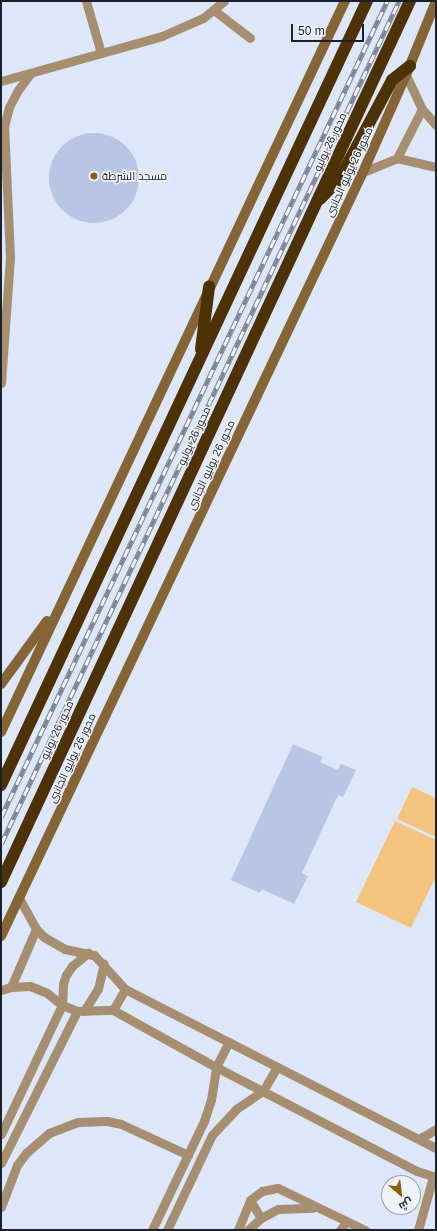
<!DOCTYPE html>
<meta charset="utf-8">
<style>
body{margin:0}
#map{position:relative;width:437px;height:1231px;overflow:hidden;background:#dee6f9;font-family:Helvetica,Cairo,sans-serif}
div>[style]{position:absolute}
[style*='--x']{left:calc(var(--x)*1px);top:calc(var(--y)*1px);width:calc(var(--w)*1px);rotate:calc(var(--a)*1deg)}
.green>*{inset:0;background:#f4c37e}
.building>*{inset:0;background:#b9c5e4}
.round{border-radius:50%}
.street>*{height:9px;margin:-4.5px;padding:0 4.5px;transform-origin:4.5px;border-radius:4.5px;background:#a58f70}
.secondary>*{height:10px;margin:-5px;padding:0 5px;transform-origin:5px;border-radius:5px;background:#856435}
.highway>*{height:12px;margin:-6px;padding:0 6px;transform-origin:6px;border-radius:6px;background:#4c3205}
.rail>*{height:4.5px;margin-top:-2.25px;transform-origin:0;background:repeating-linear-gradient(90deg,#f1f3fa 0 9px,#7e8493 0 18px);box-sizing:border-box;border-block:1px solid #7e8493}
.dots>*{width:11px;height:11px;translate:-50% -50%;box-sizing:border-box;border:2px solid #f1f3fa;border-radius:50%}
span{translate:-50% -50%;white-space:nowrap;text-align:center;line-height:1.15;-webkit-text-stroke:3px #f1f3fa;paint-order:stroke}
.street-label{font-size:11px;color:#1b202b}
.poi-label{font-size:11px;color:#1b202b}
.left{translate:0 -50%;text-align:left}
.frame{position:absolute;inset:0;border:2px solid #1b202b;pointer-events:none}
.north{position:absolute;left:381px;top:1175px;width:40px;height:40px;box-sizing:border-box;background:#f1f3fa;border:1px solid #9b9fa7;border-radius:50%;rotate:152deg;font-size:11px;font-weight:700;line-height:16px;text-align:center;color:#1b202b}
.north::after{content:'';display:block;margin:auto;width:14px;height:18px;background:#8d5e05;clip-path:polygon(50% 0,100% 100%,50% 72%,0 100%)}
.scale{position:absolute;left:291px;top:24px;width:73px;height:18px;box-sizing:border-box;border:2px solid #1b202b;border-top:0;padding-left:5px;font-size:12px;line-height:14px;white-space:nowrap;color:#1b202b;-webkit-text-stroke:3px #f1f3fa;paint-order:stroke}
</style>
<div id="map">
<div class="green">
<div style="clip-path:polygon(412px 787px,436px 798px,436px 837px,397px 819px)"></div>
<div style="clip-path:polygon(395px 821px,436px 840px,436px 876px,411px 928px,356px 902px)"></div>
</div>
<div class="building">
<div class="round" style="left:49px;top:133px;width:90px;height:90px"></div>
<div style="clip-path:polygon(293px 744px,323px 757px,320px 762px,338px 770px,341px 764px,356px 770px,343px 797px,338px 795px,302px 873px,308px 876px,294px 904px,262px 889px,260px 893px,231px 880px)"></div>
</div>
<div class="street">
<div style="--x:86;--y:1;--w:54;--a:73.9"></div>
<div style="--x:215;--y:11;--w:44;--a:37.6"></div>
<div style="--x:406;--y:75;--w:38;--a:65"></div>
<div style="--x:422;--y:109;--w:21;--a:49"></div>
<div style="--x:1;--y:81;--w:167;--a:-15.6"></div>
<div style="--x:162;--y:36;--w:45;--a:-23.7"></div>
<div style="--x:203;--y:18;--w:27;--a:-39"></div>
<div style="--x:397;--y:158;--w:55;--a:-63"></div>
<div style="--x:363;--y:172;--w:37;--a:-22"></div>
<div style="--x:397;--y:158;--w:40;--a:13"></div>
<div style="--x:1;--y:383;--w:126;--a:-85.9"></div>
<div style="--x:10;--y:257;--w:130;--a:-92.6"></div>
<div style="--x:4;--y:127;--w:21;--a:-76"></div>
<div style="--x:9;--y:107;--w:19;--a:-62"></div>
<div style="--x:18;--y:90;--w:20;--a:-53"></div>
<div style="--x:19;--y:898;--w:35;--a:61"></div>
<div style="--x:36;--y:929;--w:11;--a:45"></div>
<div style="--x:44;--y:937;--w:24;--a:30"></div>
<div style="--x:65;--y:949;--w:30;--a:12"></div>
<div style="--x:94;--y:955;--w:46;--a:47.6"></div>
<div style="--x:125;--y:989;--w:349;--a:27.1"></div>
<div style="--x:11;--y:987;--w:63;--a:-66.7"></div>
<div style="--x:1;--y:990;--w:10;--a:-17"></div>
<div style="--x:11;--y:987;--w:19;--a:-3"></div>
<div style="--x:30;--y:986;--w:18;--a:22"></div>
<div style="--x:47;--y:993;--w:19;--a:39"></div>
<div style="--x:62;--y:1005;--w:16;--a:22"></div>
<div style="--x:77;--y:1011;--w:36;--a:-2"></div>
<div style="--x:113;--y:1010;--w:118;--a:29"></div>
<div style="--x:216;--y:1067;--w:226;--a:27.4"></div>
<div style="--x:417;--y:1171;--w:20;--a:18"></div>
<div style="--x:113;--y:1010;--w:24;--a:-60"></div>
<div style="--x:84;--y:1011;--w:26;--a:-58"></div>
<div style="--x:98;--y:989;--w:26;--a:-77"></div>
<div style="--x:1;--y:1134;--w:143;--a:-64.7"></div>
<div style="--x:62;--y:1005;--w:21;--a:-87"></div>
<div style="--x:63;--y:984;--w:9;--a:-72"></div>
<div style="--x:66;--y:975;--w:11;--a:-56"></div>
<div style="--x:72;--y:966;--w:21;--a:-39"></div>
<div style="--x:419;--y:1139;--w:20;--a:-30"></div>
<div style="--x:1;--y:1163;--w:170;--a:-63.4"></div>
<div style="--x:250;--y:1200;--w:21;--a:59"></div>
<div style="--x:1;--y:1207;--w:45;--a:-69.1"></div>
<div style="--x:17;--y:1165;--w:15;--a:-53"></div>
<div style="--x:26;--y:1153;--w:30;--a:-41"></div>
<div style="--x:49;--y:1133;--w:30;--a:-21"></div>
<div style="--x:77;--y:1122;--w:30;--a:-2"></div>
<div style="--x:107;--y:1121;--w:14;--a:12"></div>
<div style="--x:121;--y:1124;--w:74;--a:24.8"></div>
<div style="--x:152;--y:1230;--w:121;--a:-64.5"></div>
<div style="--x:204;--y:1121;--w:22;--a:-72"></div>
<div style="--x:211;--y:1100;--w:33;--a:-81"></div>
<div style="--x:216;--y:1067;--w:28;--a:-63"></div>
<div style="--x:167;--y:1230;--w:105;--a:-64.7"></div>
<div style="--x:212;--y:1135;--w:35;--a:-47"></div>
<div style="--x:236;--y:1109;--w:32;--a:-34"></div>
<div style="--x:263;--y:1091;--w:28;--a:-60"></div>
<div style="--x:238;--y:1230;--w:32;--a:-68"></div>
<div style="--x:250;--y:1200;--w:15;--a:-37"></div>
<div style="--x:262;--y:1191;--w:16;--a:-11"></div>
<div style="--x:278;--y:1188;--w:97;--a:25.8"></div>
<div style="--x:248;--y:1230;--w:18;--a:-43"></div>
<div style="--x:261;--y:1218;--w:19;--a:-28"></div>
<div style="--x:278;--y:1209;--w:35;--a:-2"></div>
<div style="--x:340;--y:1230;--w:11;--a:-52"></div>
<div style="--x:418;--y:1230;--w:55;--a:-74.2"></div>
</div>
<div class="secondary">
<div style="--x:1;--y:684;--w:78;--a:-53.9"></div>
<div style="--x:1;--y:732;--w:808;--a:-64.8"></div>
<div style="--x:1;--y:936;--w:845;--a:-64.65"></div>
<div style="--x:363;--y:172;--w:106;--a:-66.1"></div>
<div style="--x:406;--y:75;--w:80;--a:-67.9"></div>
</div>
<div class="highway">
<div style="--x:320;--y:199;--w:29;--a:-46"></div>
<div style="--x:340;--y:178;--w:111;--a:-62"></div>
<div style="--x:392;--y:80;--w:23;--a:-38"></div>
<div style="--x:201;--y:349;--w:63;--a:-82.6"></div>
<div style="--x:1;--y:785;--w:865;--a:-64.98"></div>
<div style="--x:1;--y:882;--w:971;--a:-65.1"></div>
</div>
<div class="rail">
<div style="--x:1;--y:817;--w:903;--a:-64.68"></div>
<div style="--x:1;--y:844;--w:932;--a:-64.73"></div>
</div>
<div class="dots">
<div style="left:94px;top:176px;background:#8d5e05"></div>
</div>
<div class="street-label">
<span style="left:330px;top:142px;rotate:-65deg">محور 26 يوليو</span>
<span style="left:349px;top:172px;rotate:-65deg">محور 26 يوليو الجانبى</span>
<span style="left:194px;top:436px;rotate:-65deg">محور 26 يوليو</span>
<span style="left:211px;top:465px;rotate:-65deg">محور 26 يوليو الجانبى</span>
<span style="left:57px;top:730px;rotate:-65deg">محور 26 يوليو</span>
<span style="left:72px;top:758px;rotate:-65deg">محور 26 يوليو الجانبى</span>
</div>
<div class="poi-label">
<span class="left" style="left:102px;top:176px">مسجد الشرطة</span>
</div>
<div class="frame"></div>
<div class="north">ش</div>
<div class="scale">50 m</div>
</div>
